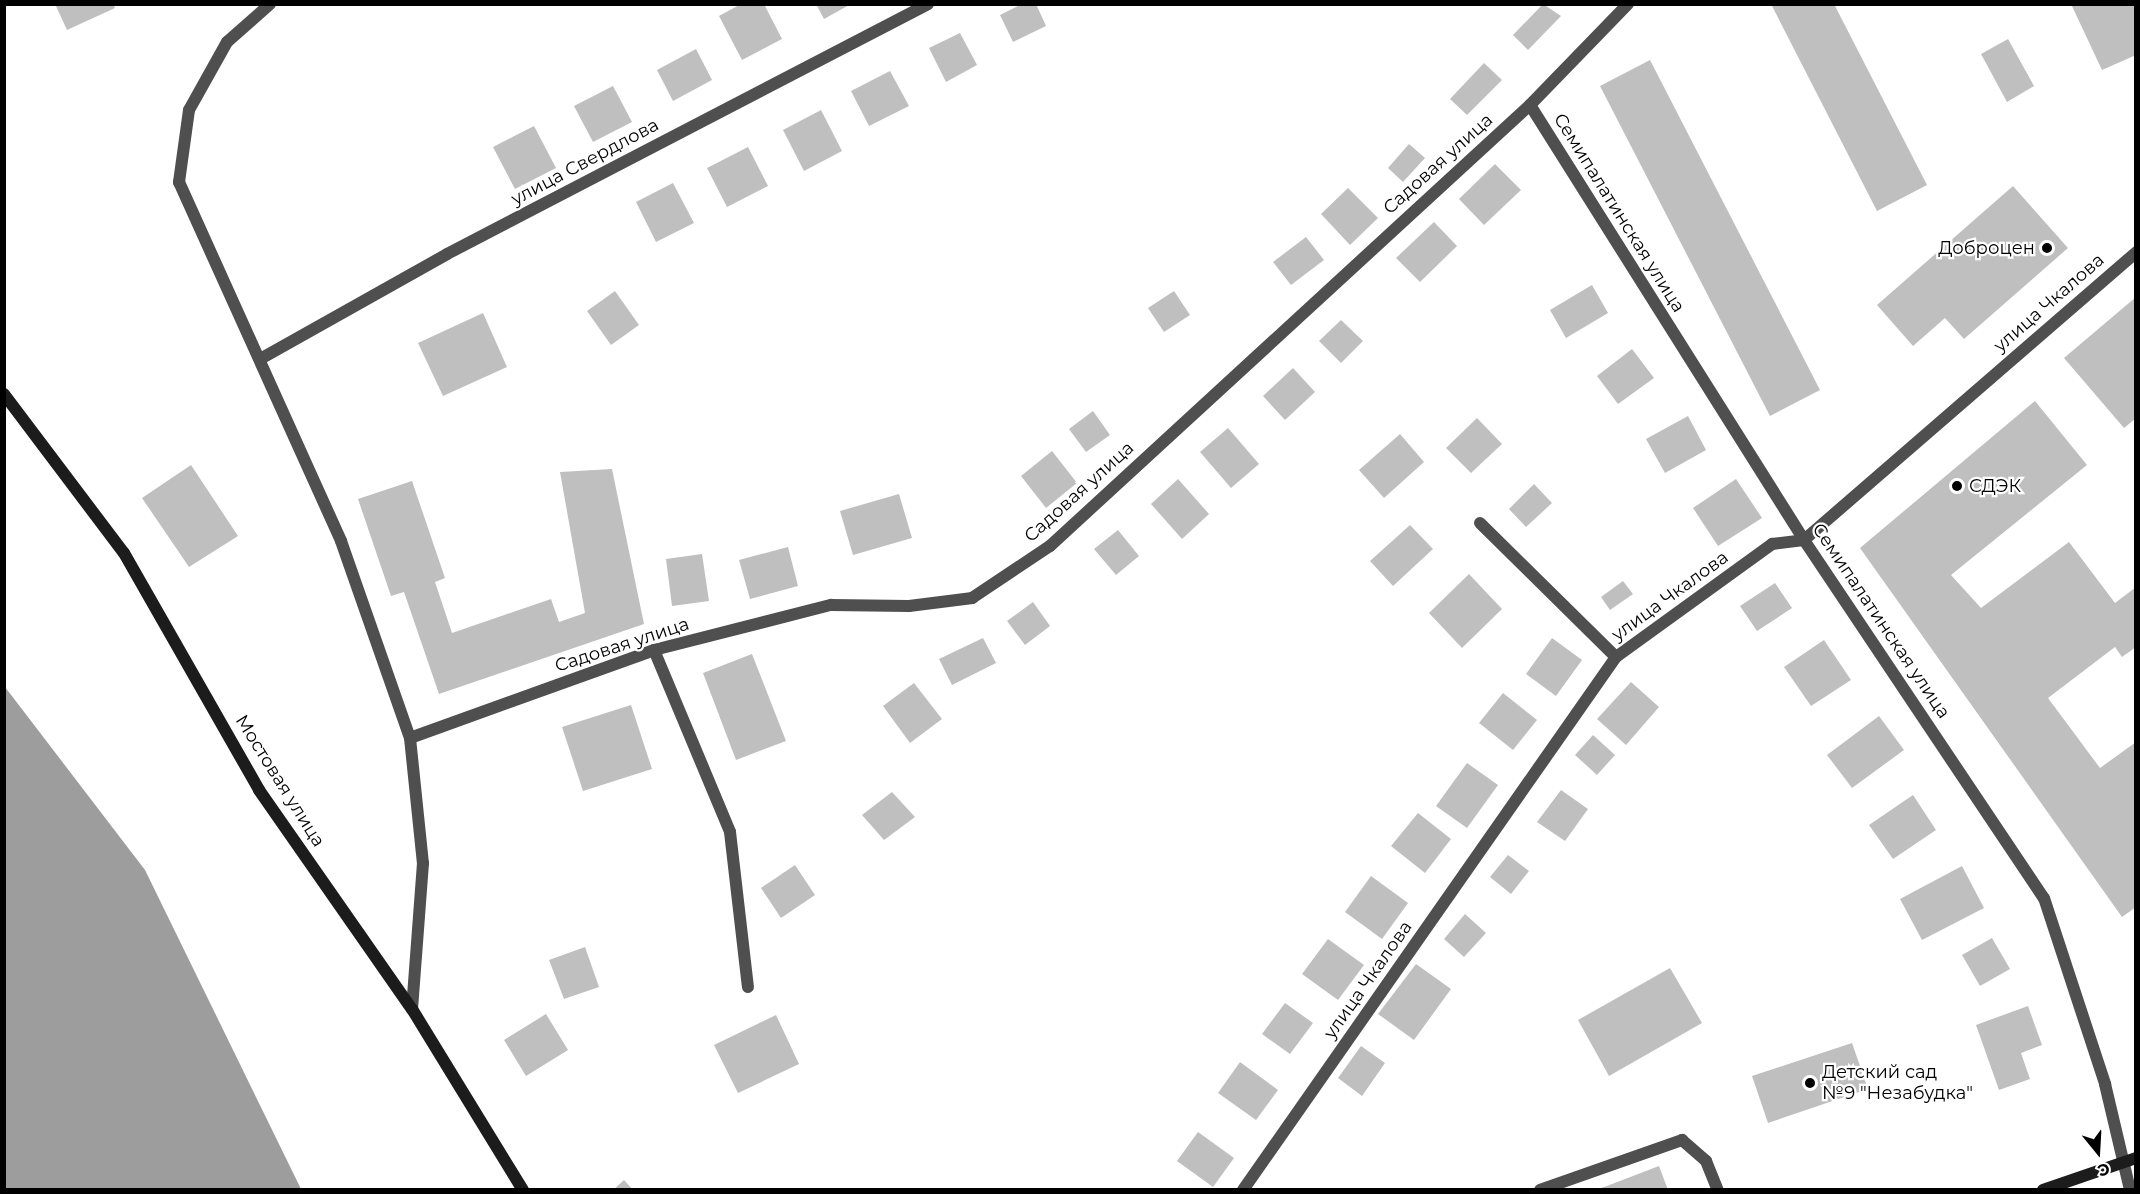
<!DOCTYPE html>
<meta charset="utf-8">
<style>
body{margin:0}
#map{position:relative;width:2140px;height:1194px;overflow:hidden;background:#fff;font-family:Montserrat,sans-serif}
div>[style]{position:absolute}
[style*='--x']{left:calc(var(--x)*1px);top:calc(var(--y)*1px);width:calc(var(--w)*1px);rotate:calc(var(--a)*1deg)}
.water>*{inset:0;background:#9d9d9d}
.building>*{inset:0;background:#bfbfbf}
.lane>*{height:12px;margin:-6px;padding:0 6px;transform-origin:6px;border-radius:6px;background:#4f4f4f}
.street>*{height:12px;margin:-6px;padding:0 6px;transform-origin:6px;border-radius:6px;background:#4f4f4f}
.secondary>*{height:12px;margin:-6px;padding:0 6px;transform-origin:6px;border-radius:6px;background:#1c1c1c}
.dots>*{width:16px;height:16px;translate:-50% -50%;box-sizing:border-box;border:3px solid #fff;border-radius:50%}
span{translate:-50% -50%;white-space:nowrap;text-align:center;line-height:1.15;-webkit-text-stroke:4.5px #fff;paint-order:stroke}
.street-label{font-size:18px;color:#000}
.poi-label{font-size:18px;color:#000}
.right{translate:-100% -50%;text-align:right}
.left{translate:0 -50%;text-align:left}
.frame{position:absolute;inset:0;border:6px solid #000;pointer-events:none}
.north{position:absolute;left:2068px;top:1122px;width:60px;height:60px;-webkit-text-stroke:4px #fff;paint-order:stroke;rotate:162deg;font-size:16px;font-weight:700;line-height:24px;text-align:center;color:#000}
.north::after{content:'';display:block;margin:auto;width:21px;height:27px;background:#000;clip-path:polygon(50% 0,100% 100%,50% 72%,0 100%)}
</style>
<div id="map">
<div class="water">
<div style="clip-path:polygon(5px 687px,145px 870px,301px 1189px,5px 1189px)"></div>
</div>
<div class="building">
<div style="clip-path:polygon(55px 4px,113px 4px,115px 8px,67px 30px)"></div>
<div style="clip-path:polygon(741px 4px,764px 4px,782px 39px,742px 60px,719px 16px)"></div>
<div style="clip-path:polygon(816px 4px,851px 4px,824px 19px)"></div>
<div style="clip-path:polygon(1022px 4px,1036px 4px,1046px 26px,1013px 42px,1000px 15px)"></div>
<div style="clip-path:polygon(1543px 4px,1561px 16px,1528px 50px,1513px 35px)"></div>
<div style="clip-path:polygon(1771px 4px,1834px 4px,1927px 185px,1877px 211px)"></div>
<div style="clip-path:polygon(2071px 4px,2134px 4px,2136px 55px,2102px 70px)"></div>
<div style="clip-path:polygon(960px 33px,977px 65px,946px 82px,929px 48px)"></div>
<div style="clip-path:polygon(2008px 39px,2034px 86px,2007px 102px,1981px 54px)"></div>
<div style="clip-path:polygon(696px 49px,712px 80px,673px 101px,657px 70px)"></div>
<div style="clip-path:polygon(1650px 60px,1820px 390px,1770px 416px,1600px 86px)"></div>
<div style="clip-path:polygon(1484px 63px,1502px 80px,1467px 115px,1450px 99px)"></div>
<div style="clip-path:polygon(890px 71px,909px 106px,869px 126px,851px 91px)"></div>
<div style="clip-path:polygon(613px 86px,632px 122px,593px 142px,574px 106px)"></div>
<div style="clip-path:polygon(821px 110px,842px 151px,804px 171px,783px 130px)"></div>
<div style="clip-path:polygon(534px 126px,556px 168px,515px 189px,493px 147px)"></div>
<div style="clip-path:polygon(1409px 144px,1425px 158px,1403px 182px,1388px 168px)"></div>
<div style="clip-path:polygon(748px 147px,768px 186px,727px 207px,707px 168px)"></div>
<div style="clip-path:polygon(1495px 164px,1521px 190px,1484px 225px,1459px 199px)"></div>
<div style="clip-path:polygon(673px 183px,694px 223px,656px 242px,636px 202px)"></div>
<div style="clip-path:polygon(2013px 186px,2068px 248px,1964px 339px,1945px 318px,1913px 346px,1877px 305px)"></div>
<div style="clip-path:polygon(1348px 188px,1378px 218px,1350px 245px,1321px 214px)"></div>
<div style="clip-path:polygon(1434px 222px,1457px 246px,1420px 282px,1396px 258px)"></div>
<div style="clip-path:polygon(1306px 237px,1324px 260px,1291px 285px,1273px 262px)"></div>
<div style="clip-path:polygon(1592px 285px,1608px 313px,1566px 338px,1550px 310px)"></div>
<div style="clip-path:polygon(615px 291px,639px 325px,611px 345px,587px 311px)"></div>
<div style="clip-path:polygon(1174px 291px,1190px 315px,1164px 332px,1148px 308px)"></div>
<div style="clip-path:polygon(2136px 297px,2136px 418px,2124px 428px,2064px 358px)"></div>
<div style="clip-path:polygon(483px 313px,507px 367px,443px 396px,418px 343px)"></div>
<div style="clip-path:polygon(1341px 320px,1363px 341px,1341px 363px,1319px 341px)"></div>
<div style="clip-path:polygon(1632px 349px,1654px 378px,1618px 404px,1597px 376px)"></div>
<div style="clip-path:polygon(1293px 368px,1315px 392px,1285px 420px,1263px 396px)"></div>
<div style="clip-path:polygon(2035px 401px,2087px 465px,1951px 575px,1981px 608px,2069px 542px,2115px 603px,2136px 587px,2136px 647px,2122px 657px,2115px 647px,2048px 698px,2100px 768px,2136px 742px,2136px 907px,2122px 917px,1860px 548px)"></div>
<div style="clip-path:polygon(1093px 411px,1110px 435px,1086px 452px,1069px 429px)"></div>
<div style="clip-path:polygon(1688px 416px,1706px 450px,1665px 473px,1646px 439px)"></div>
<div style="clip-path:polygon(1477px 418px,1502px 444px,1471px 473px,1446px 448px)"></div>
<div style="clip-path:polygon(1228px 428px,1259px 464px,1231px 488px,1200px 452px)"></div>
<div style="clip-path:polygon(1400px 434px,1424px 462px,1384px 498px,1359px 470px)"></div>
<div style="clip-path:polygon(1052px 451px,1077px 483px,1046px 508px,1021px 476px)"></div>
<div style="clip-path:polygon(191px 465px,238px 536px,189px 567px,142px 498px)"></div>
<div style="clip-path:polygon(612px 469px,644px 624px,439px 694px,404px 592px,391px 596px,358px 499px,412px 481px,445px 578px,435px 582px,452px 633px,551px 599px,559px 622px,585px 613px,560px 472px)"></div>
<div style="clip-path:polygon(1178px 479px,1209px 514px,1182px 539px,1151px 504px)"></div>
<div style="clip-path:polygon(1736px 479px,1762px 518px,1718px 546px,1693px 508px)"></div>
<div style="clip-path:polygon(1534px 484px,1552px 503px,1526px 527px,1509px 509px)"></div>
<div style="clip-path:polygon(899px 494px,912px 538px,853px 555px,840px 511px)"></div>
<div style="clip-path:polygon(1410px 525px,1433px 549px,1393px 586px,1370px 561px)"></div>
<div style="clip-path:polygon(1118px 530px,1139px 556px,1116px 575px,1094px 549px)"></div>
<div style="clip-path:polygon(788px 547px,798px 586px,750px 599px,739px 560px)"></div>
<div style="clip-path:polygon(702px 554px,709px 601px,672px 606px,666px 559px)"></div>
<div style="clip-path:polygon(1469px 574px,1502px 609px,1462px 648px,1429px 613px)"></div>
<div style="clip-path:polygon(1623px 581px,1633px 594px,1610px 610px,1601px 597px)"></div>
<div style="clip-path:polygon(1775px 583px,1792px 608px,1757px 631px,1740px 606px)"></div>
<div style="clip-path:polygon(1033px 602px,1050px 626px,1025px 645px,1007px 621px)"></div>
<div style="clip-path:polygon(983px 638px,996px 663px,952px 685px,939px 659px)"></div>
<div style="clip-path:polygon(1552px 638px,1582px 660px,1556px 696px,1526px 674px)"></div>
<div style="clip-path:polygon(1824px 640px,1851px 680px,1811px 706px,1784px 667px)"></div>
<div style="clip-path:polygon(752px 654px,786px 741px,736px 760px,703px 673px)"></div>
<div style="clip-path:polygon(1631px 682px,1659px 707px,1626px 745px,1597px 719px)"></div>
<div style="clip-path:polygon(914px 683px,942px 719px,910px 743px,883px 706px)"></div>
<div style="clip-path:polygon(1503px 693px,1537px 720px,1513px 750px,1479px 723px)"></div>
<div style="clip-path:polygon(631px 705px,652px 769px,583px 791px,562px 727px)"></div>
<div style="clip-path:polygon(1879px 716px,1904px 750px,1852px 788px,1827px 755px)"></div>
<div style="clip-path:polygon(1593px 735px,1615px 755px,1597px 775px,1575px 755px)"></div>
<div style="clip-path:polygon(1467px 763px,1498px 785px,1467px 828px,1436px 806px)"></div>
<div style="clip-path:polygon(1561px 790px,1588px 809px,1565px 841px,1537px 822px)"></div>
<div style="clip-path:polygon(892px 792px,915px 817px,884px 840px,862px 815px)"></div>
<div style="clip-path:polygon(1913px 795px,1936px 830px,1893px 859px,1869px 825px)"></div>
<div style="clip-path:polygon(1418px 813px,1451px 839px,1425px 873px,1391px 846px)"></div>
<div style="clip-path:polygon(1508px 855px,1529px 871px,1511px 894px,1490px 877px)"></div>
<div style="clip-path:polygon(795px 865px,815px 895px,781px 918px,761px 888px)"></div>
<div style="clip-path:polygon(1962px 866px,1984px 908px,1922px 940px,1900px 899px)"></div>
<div style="clip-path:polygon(1371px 876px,1408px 903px,1382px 939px,1345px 912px)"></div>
<div style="clip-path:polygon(1465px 914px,1486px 933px,1464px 957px,1444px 939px)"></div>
<div style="clip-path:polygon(1992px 938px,2010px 969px,1980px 986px,1962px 955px)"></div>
<div style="clip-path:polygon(1328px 939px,1364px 965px,1338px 1000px,1302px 974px)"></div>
<div style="clip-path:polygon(585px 947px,599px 987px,564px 999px,549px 960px)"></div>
<div style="clip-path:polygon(1416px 964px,1451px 989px,1414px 1040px,1378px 1014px)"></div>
<div style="clip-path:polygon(1670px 968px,1702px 1023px,1609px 1076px,1578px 1020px)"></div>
<div style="clip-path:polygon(1285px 1003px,1313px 1023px,1290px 1054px,1262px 1034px)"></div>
<div style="clip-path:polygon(2028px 1006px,2042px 1045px,2021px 1053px,2030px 1079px,1999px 1090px,1976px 1025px)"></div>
<div style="clip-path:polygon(546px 1014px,568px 1050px,526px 1076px,504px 1040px)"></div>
<div style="clip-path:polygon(776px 1015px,799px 1064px,738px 1093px,714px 1045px)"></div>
<div style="clip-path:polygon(1852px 1043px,1868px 1089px,1768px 1123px,1752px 1076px)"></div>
<div style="clip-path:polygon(1361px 1046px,1385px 1063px,1362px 1096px,1338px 1078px)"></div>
<div style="clip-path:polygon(1240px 1062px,1278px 1090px,1256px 1120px,1218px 1093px)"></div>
<div style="clip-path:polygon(1198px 1132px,1234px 1158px,1213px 1187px,1177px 1161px)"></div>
<div style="clip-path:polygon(1659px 1166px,1668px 1190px,1599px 1190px,1599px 1189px)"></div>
<div style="clip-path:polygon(624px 1180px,633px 1190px,613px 1190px)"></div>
</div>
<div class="lane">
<div style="--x:1540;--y:1190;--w:151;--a:-19.4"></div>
<div style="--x:1682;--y:1140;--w:32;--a:41"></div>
<div style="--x:1706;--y:1161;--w:31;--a:68"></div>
</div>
<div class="street">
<div style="--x:270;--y:4;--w:57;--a:138.5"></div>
<div style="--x:227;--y:42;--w:78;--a:119.2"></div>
<div style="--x:189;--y:110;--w:73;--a:97.9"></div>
<div style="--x:179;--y:182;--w:394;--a:65.7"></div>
<div style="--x:341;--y:541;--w:209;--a:70.7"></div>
<div style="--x:410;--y:738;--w:126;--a:84.1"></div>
<div style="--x:423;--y:863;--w:146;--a:94.3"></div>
<div style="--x:1530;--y:105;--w:514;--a:57.79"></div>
<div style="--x:1804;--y:540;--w:431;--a:56.2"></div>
<div style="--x:2044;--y:898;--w:196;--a:71.8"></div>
<div style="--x:2105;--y:1084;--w:109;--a:76.7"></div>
<div style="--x:262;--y:358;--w:212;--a:-29.3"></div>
<div style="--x:447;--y:254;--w:542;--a:-27.46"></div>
<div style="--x:1480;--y:523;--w:191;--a:44.6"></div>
<div style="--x:654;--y:650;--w:197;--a:67.3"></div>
<div style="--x:730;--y:832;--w:156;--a:83.4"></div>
<div style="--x:410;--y:738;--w:259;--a:-19.8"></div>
<div style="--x:654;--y:650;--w:183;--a:-14.3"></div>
<div style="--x:831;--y:605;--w:78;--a:0.7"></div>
<div style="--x:909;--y:606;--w:64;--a:-7.2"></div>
<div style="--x:972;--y:598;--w:94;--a:-33.7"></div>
<div style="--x:1050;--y:546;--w:652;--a:-42.58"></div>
<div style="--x:1530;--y:105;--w:141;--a:-45.9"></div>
<div style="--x:1243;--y:1190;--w:651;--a:-55.02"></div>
<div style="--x:1616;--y:657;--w:193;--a:-35.9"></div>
<div style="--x:1772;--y:544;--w:32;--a:-7"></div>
<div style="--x:1804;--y:540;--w:440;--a:-40.9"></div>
</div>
<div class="secondary">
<div style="--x:4;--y:394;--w:199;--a:53"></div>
<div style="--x:124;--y:553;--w:273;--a:60.3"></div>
<div style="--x:259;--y:790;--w:267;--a:55.1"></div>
<div style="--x:412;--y:1009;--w:212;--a:58.5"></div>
<div style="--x:2043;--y:1190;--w:98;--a:-19"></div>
</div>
<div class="dots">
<div style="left:2047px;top:248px;background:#000"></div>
<div style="left:1957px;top:486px;background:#000"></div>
<div style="left:1810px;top:1083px;background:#000"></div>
</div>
<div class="street-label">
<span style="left:585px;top:162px;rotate:-28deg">улица Свердлова</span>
<span style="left:1438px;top:164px;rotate:-42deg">Садовая улица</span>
<span style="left:1619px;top:213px;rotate:58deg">Семипалатинская улица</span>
<span style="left:2049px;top:303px;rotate:-41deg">улица Чкалова</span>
<span style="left:1079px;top:492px;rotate:-42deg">Садовая улица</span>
<span style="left:1670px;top:596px;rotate:-36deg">улица Чкалова</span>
<span style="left:1881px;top:621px;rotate:56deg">Семипалатинская улица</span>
<span style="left:622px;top:645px;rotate:-18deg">Садовая улица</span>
<span style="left:280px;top:781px;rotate:58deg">Мостовая улица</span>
<span style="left:1368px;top:980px;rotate:-55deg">улица Чкалова</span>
</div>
<div class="poi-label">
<span class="right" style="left:2035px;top:248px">Доброцен</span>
<span class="left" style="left:1969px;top:486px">СДЭК</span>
<span class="left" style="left:1822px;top:1083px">Детский сад<br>№9 "Незабудка"</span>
</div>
<div class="frame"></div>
<div class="north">С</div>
</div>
